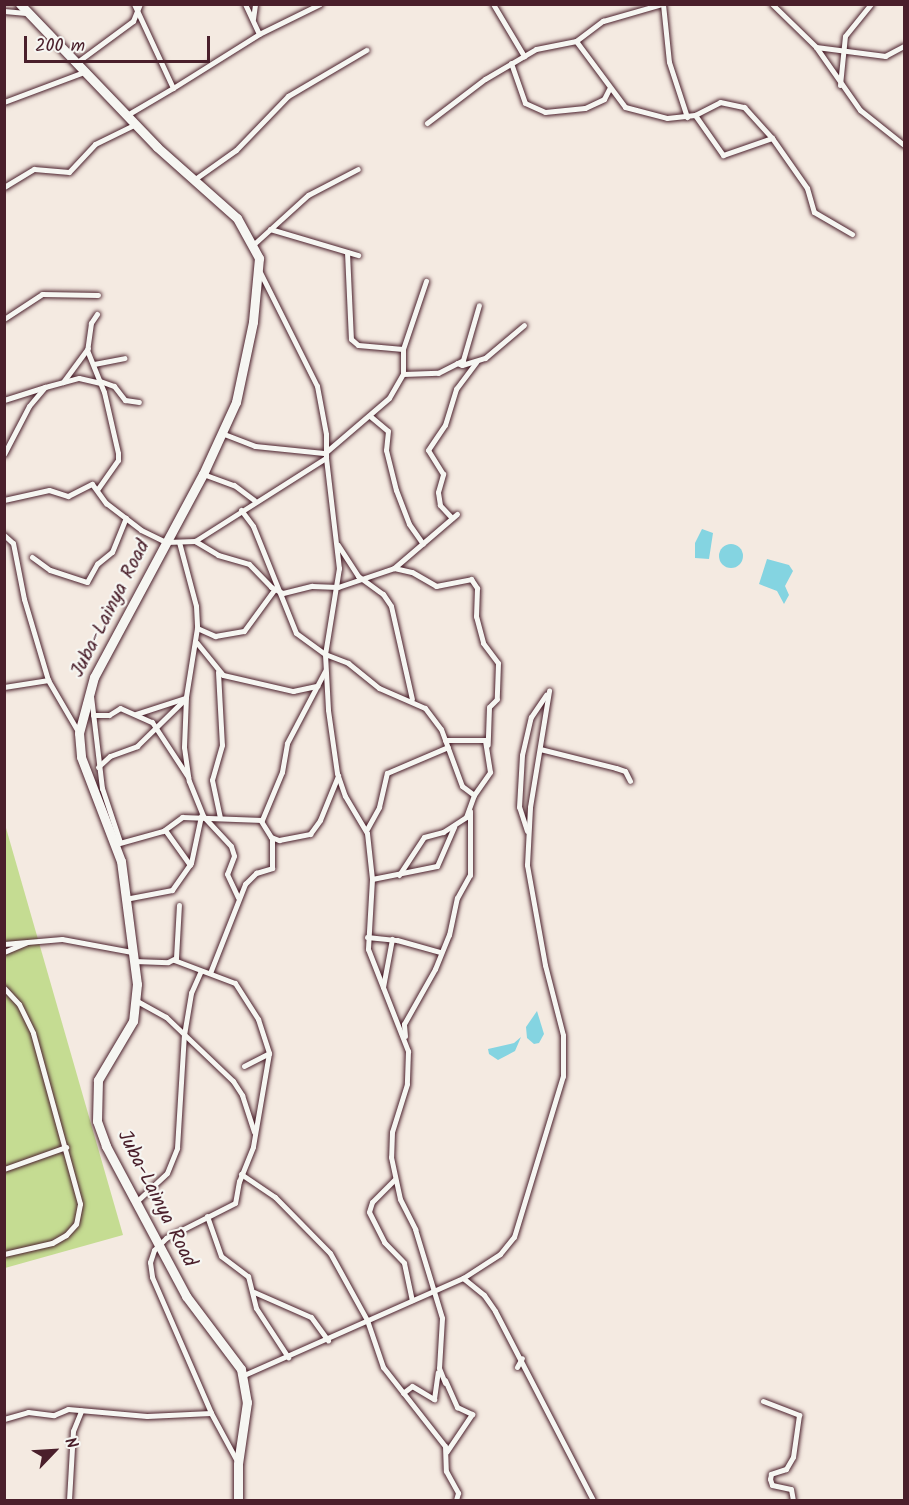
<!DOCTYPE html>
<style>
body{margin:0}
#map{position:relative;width:909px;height:1505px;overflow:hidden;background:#f4eae1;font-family:Kalam,sans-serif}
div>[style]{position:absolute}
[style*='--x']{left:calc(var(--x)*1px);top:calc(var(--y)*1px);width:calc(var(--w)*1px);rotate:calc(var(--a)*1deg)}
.green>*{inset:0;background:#c5dc92}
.water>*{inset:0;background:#84d4e1}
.round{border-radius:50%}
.roads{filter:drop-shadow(0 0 2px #4a1f2b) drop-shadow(0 0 2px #4a1f2b)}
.street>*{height:5px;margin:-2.5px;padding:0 2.5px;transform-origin:2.5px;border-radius:2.5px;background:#f6f6f2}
.primary>*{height:9px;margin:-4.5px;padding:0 4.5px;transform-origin:4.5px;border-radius:4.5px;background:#f6f6f2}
span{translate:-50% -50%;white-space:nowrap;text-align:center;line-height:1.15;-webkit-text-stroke:4.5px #f6f6f2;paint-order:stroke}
.street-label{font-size:20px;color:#4a1f2b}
.frame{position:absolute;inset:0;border:6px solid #4a1f2b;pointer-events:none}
.north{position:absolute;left:24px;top:1421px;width:60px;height:60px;-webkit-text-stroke:4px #f6f6f2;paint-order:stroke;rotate:65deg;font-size:16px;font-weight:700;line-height:24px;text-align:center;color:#4a1f2b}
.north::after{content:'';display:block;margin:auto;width:21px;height:27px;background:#4a1f2b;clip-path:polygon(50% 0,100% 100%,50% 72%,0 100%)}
.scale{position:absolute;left:24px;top:36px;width:186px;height:27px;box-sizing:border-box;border:3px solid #4a1f2b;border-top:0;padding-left:8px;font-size:18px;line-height:21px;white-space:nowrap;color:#4a1f2b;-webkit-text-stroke:4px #f6f6f2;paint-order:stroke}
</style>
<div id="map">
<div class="green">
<div style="clip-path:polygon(4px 821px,123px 1235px,5px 1268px,4px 1268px)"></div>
</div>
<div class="water">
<div style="clip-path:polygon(702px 529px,713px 533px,709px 559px,695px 558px,695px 543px)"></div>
<div class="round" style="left:719px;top:544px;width:24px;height:24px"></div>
<div style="clip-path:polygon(767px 559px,789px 565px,793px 571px,785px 586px,789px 595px,784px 604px,777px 591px,759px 584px)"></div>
<div style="clip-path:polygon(537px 1011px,544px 1034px,539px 1043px,534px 1044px,527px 1038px,526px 1027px)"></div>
<div style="clip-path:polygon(521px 1037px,515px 1051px,498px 1060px,489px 1054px,488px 1049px,514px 1043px)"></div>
</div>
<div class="roads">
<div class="street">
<div style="--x:245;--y:4;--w:33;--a:65"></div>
<div style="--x:493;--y:4;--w:61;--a:59.2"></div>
<div style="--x:663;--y:4;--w:58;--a:84.1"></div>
<div style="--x:669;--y:62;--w:58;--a:71.9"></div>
<div style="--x:772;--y:4;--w:62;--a:44.3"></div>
<div style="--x:816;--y:47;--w:70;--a:7.4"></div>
<div style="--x:885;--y:56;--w:21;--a:-28"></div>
<div style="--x:4;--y:11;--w:22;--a:5"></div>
<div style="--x:253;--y:19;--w:15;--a:-82"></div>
<div style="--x:576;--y:41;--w:82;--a:53.4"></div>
<div style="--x:625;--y:107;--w:43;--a:14.7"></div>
<div style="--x:667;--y:118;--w:28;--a:-6"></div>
<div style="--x:695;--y:115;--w:28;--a:-27"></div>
<div style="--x:720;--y:102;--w:25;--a:12"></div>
<div style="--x:744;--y:107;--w:42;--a:47.9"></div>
<div style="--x:772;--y:138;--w:61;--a:55"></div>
<div style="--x:807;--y:188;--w:25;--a:74"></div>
<div style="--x:814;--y:212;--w:44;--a:30.1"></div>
<div style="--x:816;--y:47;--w:77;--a:55.1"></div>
<div style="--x:860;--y:110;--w:56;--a:38.5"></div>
<div style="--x:76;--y:63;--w:71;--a:-36.4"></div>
<div style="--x:133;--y:21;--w:18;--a:-68"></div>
<div style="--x:511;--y:63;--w:42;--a:70.7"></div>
<div style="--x:525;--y:103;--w:22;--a:24"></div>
<div style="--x:545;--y:112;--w:40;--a:-5.7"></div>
<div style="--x:585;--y:108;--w:21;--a:-25"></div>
<div style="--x:604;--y:99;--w:11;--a:-63"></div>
<div style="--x:840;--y:85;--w:49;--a:-84.2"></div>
<div style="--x:845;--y:36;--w:41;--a:-50.9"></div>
<div style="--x:173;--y:88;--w:102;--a:-32.1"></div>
<div style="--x:259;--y:34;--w:68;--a:-26.2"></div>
<div style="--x:4;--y:102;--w:85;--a:-20.6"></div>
<div style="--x:127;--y:115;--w:53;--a:-30.4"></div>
<div style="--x:173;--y:88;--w:93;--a:-114.9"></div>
<div style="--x:695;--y:115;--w:49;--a:55"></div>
<div style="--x:723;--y:155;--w:52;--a:-19.1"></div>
<div style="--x:427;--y:123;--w:73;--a:-37.2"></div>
<div style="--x:485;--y:79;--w:59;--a:-30.5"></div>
<div style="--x:536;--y:49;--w:41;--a:-11.3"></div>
<div style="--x:576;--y:41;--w:34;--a:-37"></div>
<div style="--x:603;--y:21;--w:61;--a:-16.1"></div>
<div style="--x:195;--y:179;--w:50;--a:-35.3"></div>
<div style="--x:236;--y:150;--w:75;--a:-46.1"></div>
<div style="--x:288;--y:96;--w:91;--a:-30.5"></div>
<div style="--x:4;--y:187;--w:35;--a:-31"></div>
<div style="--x:34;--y:169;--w:35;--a:5"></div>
<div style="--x:69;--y:172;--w:38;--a:-47"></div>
<div style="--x:95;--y:144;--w:46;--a:-26"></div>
<div style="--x:270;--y:229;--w:92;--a:16.5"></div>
<div style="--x:254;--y:244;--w:73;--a:-42.2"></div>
<div style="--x:308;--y:195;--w:56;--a:-27.5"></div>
<div style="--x:347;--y:252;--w:87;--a:87.4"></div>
<div style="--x:351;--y:339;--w:9;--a:41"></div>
<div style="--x:358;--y:345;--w:45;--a:5.1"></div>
<div style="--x:97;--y:314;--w:11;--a:124"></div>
<div style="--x:91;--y:323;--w:27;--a:98"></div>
<div style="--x:87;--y:350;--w:45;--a:68"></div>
<div style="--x:104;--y:392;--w:63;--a:77.1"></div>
<div style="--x:118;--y:453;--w:7;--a:90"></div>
<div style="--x:118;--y:460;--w:35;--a:125"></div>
<div style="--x:4;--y:319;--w:45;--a:-33.3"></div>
<div style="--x:42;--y:294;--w:56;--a:1"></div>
<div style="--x:457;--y:363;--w:5;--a:22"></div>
<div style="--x:462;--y:365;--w:24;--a:-17"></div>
<div style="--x:485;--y:358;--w:51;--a:-40.2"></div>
<div style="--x:94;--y:364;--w:31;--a:-11"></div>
<div style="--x:403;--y:374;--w:25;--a:-90"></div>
<div style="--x:403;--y:349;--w:72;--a:-71.3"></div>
<div style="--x:100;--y:381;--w:15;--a:20"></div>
<div style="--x:114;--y:386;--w:18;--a:52"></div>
<div style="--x:125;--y:400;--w:14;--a:8"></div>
<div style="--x:63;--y:382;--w:42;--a:-53.7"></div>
<div style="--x:4;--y:400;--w:43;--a:-17.6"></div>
<div style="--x:370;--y:416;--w:23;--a:40"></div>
<div style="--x:388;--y:431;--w:19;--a:96"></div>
<div style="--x:386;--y:450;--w:41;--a:76"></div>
<div style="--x:396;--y:490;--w:36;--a:69"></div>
<div style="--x:409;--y:524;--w:24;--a:55"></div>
<div style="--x:224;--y:434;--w:33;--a:21"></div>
<div style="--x:255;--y:446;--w:69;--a:5.8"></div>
<div style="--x:326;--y:452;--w:83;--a:-40.6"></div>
<div style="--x:389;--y:398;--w:28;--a:-60"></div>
<div style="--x:403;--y:374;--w:35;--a:-2"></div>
<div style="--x:438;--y:373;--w:28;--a:-27"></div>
<div style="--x:463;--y:360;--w:57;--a:-73.8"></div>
<div style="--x:4;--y:454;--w:54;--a:-62.5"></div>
<div style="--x:29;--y:406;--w:25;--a:-50"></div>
<div style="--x:45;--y:387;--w:35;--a:-15"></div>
<div style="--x:79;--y:378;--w:22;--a:13"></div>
<div style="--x:326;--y:458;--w:111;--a:83.3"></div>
<div style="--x:339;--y:568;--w:87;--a:99.2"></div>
<div style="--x:325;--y:654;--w:56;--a:86.9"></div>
<div style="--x:328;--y:710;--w:64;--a:81.9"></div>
<div style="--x:337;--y:773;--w:24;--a:71"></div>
<div style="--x:345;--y:796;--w:43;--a:59.3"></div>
<div style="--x:367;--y:833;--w:46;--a:83.8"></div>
<div style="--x:372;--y:879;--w:70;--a:93.3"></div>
<div style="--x:368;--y:949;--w:110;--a:68.6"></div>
<div style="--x:408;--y:1051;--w:33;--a:92"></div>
<div style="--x:407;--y:1084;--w:50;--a:107.4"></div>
<div style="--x:392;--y:1132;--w:25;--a:92"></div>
<div style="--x:391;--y:1157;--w:43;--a:77.9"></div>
<div style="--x:400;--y:1199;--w:34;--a:63"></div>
<div style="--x:415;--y:1229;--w:93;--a:73.1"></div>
<div style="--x:442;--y:1318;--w:50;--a:93.4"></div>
<div style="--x:439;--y:1368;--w:16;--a:68"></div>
<div style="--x:203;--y:474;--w:33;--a:20"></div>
<div style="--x:234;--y:485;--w:25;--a:37"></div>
<div style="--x:4;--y:500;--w:46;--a:-12.5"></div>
<div style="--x:49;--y:490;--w:20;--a:18"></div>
<div style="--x:68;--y:496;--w:27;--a:-27"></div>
<div style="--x:92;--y:484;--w:24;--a:54"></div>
<div style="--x:106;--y:503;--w:44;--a:37.6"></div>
<div style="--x:141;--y:530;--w:28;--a:26"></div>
<div style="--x:166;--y:542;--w:29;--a:-2"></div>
<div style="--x:195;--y:541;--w:155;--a:-32.4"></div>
<div style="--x:326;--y:458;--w:24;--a:-90"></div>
<div style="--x:326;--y:434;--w:49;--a:-100.6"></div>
<div style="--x:317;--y:386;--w:127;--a:-116.6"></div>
<div style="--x:241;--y:510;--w:20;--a:53"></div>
<div style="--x:253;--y:526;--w:115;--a:68.1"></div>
<div style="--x:296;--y:633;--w:36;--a:36"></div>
<div style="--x:325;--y:654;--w:25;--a:21"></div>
<div style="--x:348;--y:663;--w:40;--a:39"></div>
<div style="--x:379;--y:688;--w:50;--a:23.5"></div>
<div style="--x:425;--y:708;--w:26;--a:53"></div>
<div style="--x:441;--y:729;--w:61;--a:69.8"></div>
<div style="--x:462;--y:786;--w:15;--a:37"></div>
<div style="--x:452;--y:518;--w:18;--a:-133"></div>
<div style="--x:440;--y:505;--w:13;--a:-99"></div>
<div style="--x:438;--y:492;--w:19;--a:-74"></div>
<div style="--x:443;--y:474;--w:28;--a:-122"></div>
<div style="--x:428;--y:450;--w:30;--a:-56"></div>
<div style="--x:445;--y:425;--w:38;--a:-73"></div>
<div style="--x:456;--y:389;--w:34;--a:-53"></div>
<div style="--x:4;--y:535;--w:12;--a:42"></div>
<div style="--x:13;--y:543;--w:57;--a:78.9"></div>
<div style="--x:24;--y:599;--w:84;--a:73.5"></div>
<div style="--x:48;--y:680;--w:61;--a:59.7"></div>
<div style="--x:195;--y:541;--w:27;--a:31"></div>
<div style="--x:218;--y:555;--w:32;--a:16"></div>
<div style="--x:249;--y:564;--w:32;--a:46"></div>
<div style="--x:271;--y:587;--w:13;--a:27"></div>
<div style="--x:283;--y:593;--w:30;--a:-14"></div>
<div style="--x:312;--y:586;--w:26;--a:2"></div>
<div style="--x:338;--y:587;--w:59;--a:-18.7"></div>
<div style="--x:394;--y:568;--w:18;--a:13"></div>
<div style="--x:412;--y:572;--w:28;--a:30"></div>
<div style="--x:436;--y:586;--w:36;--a:-11"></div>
<div style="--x:471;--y:579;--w:11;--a:56"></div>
<div style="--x:477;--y:588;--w:28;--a:92"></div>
<div style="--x:476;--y:616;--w:28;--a:75"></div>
<div style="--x:483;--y:643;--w:25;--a:53"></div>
<div style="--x:498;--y:663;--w:36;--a:92"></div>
<div style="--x:497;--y:699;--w:11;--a:135"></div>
<div style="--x:489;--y:707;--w:38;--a:92"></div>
<div style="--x:179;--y:542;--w:66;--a:75.1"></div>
<div style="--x:196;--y:606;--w:22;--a:87"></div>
<div style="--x:197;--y:628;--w:70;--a:99.1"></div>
<div style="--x:186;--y:697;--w:50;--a:92.3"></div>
<div style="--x:184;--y:747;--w:34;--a:82"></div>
<div style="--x:189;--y:781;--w:38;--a:68"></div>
<div style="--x:203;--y:816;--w:41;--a:47"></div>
<div style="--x:231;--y:846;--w:10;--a:73"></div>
<div style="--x:234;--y:856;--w:19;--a:111"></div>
<div style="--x:227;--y:874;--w:26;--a:65"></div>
<div style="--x:338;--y:545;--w:37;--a:57"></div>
<div style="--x:358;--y:576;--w:31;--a:36"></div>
<div style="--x:383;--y:594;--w:14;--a:56"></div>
<div style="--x:391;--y:606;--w:95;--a:77.3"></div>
<div style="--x:32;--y:557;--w:22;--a:36"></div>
<div style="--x:50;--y:570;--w:39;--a:18"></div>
<div style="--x:87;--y:582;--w:21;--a:-61"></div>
<div style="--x:97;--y:564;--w:19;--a:-39"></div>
<div style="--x:112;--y:552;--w:37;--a:-68"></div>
<div style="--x:394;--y:568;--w:83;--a:-40.6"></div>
<div style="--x:197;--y:628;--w:20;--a:24"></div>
<div style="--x:215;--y:636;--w:29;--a:-10"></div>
<div style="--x:244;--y:631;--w:51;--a:-53.8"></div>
<div style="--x:197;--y:643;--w:41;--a:50.9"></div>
<div style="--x:223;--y:675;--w:72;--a:12.9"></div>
<div style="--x:293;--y:691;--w:25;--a:-12"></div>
<div style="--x:218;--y:672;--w:73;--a:86.9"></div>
<div style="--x:222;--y:745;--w:36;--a:106"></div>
<div style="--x:212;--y:780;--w:38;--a:78"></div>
<div style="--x:4;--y:687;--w:45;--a:-9"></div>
<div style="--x:91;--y:696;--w:93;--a:83.2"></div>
<div style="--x:102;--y:788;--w:57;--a:71.6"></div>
<div style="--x:136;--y:714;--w:52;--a:-18.1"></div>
<div style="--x:93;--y:715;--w:16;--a:0"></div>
<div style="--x:109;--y:715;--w:13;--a:-32"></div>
<div style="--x:120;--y:708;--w:35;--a:24"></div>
<div style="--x:152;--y:722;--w:66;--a:56.8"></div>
<div style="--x:540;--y:749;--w:78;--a:14"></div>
<div style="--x:616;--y:768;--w:9;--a:18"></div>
<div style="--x:625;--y:771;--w:11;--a:63"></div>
<div style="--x:98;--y:767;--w:16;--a:-43"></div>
<div style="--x:110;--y:756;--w:29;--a:-20"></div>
<div style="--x:137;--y:746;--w:67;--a:-44.4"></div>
<div style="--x:261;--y:821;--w:19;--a:58"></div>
<div style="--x:271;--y:837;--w:9;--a:21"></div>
<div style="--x:279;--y:840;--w:32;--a:-11"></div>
<div style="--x:310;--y:834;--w:17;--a:-54"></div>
<div style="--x:320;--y:820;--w:48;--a:-67.8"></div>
<div style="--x:367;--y:829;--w:25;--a:-61"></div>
<div style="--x:379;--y:807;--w:35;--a:-77"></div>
<div style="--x:387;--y:773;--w:66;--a:-23.1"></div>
<div style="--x:165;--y:830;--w:43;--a:54.5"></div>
<div style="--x:527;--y:831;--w:25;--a:-108"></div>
<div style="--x:519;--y:807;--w:52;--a:-86.7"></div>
<div style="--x:522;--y:755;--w:39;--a:-77"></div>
<div style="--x:531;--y:717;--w:27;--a:-56"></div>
<div style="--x:116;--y:844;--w:49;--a:-15.5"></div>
<div style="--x:163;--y:831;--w:24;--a:-36"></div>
<div style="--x:182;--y:817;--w:80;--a:2.1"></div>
<div style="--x:262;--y:820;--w:52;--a:-67.4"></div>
<div style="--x:282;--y:772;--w:29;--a:-80"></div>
<div style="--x:287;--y:743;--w:81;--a:-62.2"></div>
<div style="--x:399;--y:875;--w:45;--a:-56.7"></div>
<div style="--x:424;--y:837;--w:20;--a:-15"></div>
<div style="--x:443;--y:832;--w:27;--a:-33"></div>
<div style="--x:466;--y:817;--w:23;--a:-70"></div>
<div style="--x:474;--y:795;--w:28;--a:-55"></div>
<div style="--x:490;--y:772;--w:32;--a:-99"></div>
<div style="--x:485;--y:740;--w:40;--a:180"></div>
<div style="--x:372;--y:879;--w:66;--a:-11.3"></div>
<div style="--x:437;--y:866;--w:43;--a:-66.4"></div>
<div style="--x:125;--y:899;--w:48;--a:-10.8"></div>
<div style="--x:172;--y:890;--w:33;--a:-55"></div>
<div style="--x:191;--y:863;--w:48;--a:-78"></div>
<div style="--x:367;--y:937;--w:30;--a:6"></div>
<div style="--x:397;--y:940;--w:45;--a:15.6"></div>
<div style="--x:4;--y:944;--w:58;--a:-4.9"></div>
<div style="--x:62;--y:939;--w:71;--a:10.5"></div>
<div style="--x:4;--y:952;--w:25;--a:-23"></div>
<div style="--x:174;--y:960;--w:65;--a:20.7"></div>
<div style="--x:235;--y:983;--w:43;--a:57.4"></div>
<div style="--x:258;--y:1019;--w:36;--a:72"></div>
<div style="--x:269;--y:1053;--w:95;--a:99.7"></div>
<div style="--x:253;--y:1147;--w:37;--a:112"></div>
<div style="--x:239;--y:1181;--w:22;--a:100"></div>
<div style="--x:235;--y:1203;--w:77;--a:153.1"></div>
<div style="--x:166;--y:1238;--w:17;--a:135"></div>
<div style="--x:154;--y:1250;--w:13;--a:108"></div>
<div style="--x:150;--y:1262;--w:15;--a:82"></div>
<div style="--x:152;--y:1277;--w:148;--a:66.5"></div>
<div style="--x:211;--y:1413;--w:57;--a:61.6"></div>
<div style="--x:134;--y:961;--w:34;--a:2"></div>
<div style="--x:168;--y:962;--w:9;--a:-27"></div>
<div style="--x:176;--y:958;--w:53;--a:-86.8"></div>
<div style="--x:210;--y:973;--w:96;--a:-68.5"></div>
<div style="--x:245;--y:884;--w:16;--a:-45"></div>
<div style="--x:256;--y:873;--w:17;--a:-17"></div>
<div style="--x:272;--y:868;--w:30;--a:-90"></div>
<div style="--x:383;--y:987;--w:49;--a:-79.4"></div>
<div style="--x:4;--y:988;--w:22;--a:47"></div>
<div style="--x:19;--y:1004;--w:32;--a:64"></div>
<div style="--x:33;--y:1033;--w:177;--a:74.6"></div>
<div style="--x:80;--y:1204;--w:20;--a:101"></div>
<div style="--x:76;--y:1224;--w:15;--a:132"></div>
<div style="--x:66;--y:1235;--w:16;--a:150"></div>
<div style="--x:52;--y:1243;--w:49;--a:167.1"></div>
<div style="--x:137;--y:1001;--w:33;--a:29"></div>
<div style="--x:166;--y:1017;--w:93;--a:43.7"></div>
<div style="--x:233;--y:1081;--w:17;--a:57"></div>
<div style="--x:242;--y:1095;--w:39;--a:72"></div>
<div style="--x:405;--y:1036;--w:12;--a:-95"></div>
<div style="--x:404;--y:1024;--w:63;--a:-60.6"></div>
<div style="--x:435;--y:969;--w:37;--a:-68"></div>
<div style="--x:449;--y:935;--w:38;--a:-78"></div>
<div style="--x:457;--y:898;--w:26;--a:-61"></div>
<div style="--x:470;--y:875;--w:64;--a:-90"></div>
<div style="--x:244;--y:1066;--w:28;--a:-27"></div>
<div style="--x:4;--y:1169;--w:66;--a:-19.5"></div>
<div style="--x:241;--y:1174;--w:41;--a:34.1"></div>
<div style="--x:275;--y:1197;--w:78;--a:45.5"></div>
<div style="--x:330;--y:1253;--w:77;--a:61.1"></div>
<div style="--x:367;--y:1320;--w:50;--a:71.2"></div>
<div style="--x:383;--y:1367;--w:100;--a:51.9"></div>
<div style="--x:445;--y:1446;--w:25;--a:88"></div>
<div style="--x:446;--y:1471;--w:25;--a:61"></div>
<div style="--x:458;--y:1493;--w:7;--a:106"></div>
<div style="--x:394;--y:1180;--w:31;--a:135"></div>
<div style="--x:372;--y:1202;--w:10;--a:107"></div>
<div style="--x:369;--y:1212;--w:34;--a:63"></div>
<div style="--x:384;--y:1242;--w:29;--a:46"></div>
<div style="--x:404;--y:1263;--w:38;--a:78"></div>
<div style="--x:136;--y:1202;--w:42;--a:-43.1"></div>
<div style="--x:167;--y:1173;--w:27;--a:-68"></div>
<div style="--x:177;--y:1148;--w:113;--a:-86.5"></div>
<div style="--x:184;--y:1035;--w:43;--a:-80.5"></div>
<div style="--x:191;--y:993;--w:24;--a:-66"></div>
<div style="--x:207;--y:1216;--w:42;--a:70.7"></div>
<div style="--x:221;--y:1256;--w:34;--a:37"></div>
<div style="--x:248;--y:1276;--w:33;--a:76"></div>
<div style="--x:256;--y:1308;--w:59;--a:56.9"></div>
<div style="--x:463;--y:1278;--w:27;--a:39"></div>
<div style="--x:484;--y:1295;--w:19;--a:55"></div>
<div style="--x:495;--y:1311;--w:213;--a:62.6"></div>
<div style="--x:254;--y:1292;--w:62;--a:23.7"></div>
<div style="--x:311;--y:1317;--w:29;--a:54"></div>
<div style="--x:517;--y:1367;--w:10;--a:-61"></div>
<div style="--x:244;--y:1375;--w:240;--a:-23.9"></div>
<div style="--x:463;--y:1278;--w:44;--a:-33"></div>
<div style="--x:500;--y:1254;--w:22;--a:-51"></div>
<div style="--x:514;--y:1237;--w:168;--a:-73.1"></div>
<div style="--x:563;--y:1076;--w:41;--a:-90"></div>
<div style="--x:563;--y:1035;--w:72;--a:-104.4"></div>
<div style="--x:545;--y:965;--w:102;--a:-100.2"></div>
<div style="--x:527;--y:865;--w:58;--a:-87"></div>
<div style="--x:530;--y:807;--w:118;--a:-80.7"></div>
<div style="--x:445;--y:1380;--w:30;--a:66"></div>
<div style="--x:457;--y:1407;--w:17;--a:25"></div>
<div style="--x:472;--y:1414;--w:45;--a:124"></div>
<div style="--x:403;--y:1393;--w:11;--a:-38"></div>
<div style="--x:412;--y:1386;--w:26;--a:31"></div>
<div style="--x:434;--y:1399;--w:27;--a:-82"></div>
<div style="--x:763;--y:1401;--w:39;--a:21"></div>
<div style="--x:799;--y:1415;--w:42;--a:98.1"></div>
<div style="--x:793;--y:1457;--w:14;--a:120"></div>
<div style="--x:786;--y:1469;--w:16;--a:162"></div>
<div style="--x:771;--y:1474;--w:5;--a:101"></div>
<div style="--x:770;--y:1479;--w:6;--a:72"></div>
<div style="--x:772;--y:1485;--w:19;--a:12"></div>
<div style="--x:791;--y:1489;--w:11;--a:80"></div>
<div style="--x:4;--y:1419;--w:25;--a:-16"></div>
<div style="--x:28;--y:1412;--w:26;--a:7"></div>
<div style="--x:54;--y:1415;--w:15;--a:-23"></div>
<div style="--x:68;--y:1409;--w:79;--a:5.1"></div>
<div style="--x:147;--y:1416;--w:64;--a:-2.7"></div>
<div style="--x:69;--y:1500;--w:69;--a:-86.7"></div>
<div style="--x:73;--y:1431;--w:22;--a:-68"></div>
</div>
<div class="primary">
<div style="--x:20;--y:4;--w:198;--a:46.2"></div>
<div style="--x:157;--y:147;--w:107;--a:41.6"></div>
<div style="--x:237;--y:218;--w:46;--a:61.2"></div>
<div style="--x:259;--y:258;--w:64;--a:95.4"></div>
<div style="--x:253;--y:322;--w:82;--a:102"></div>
<div style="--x:236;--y:402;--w:79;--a:114.6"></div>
<div style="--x:203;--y:474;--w:230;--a:118.2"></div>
<div style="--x:94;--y:677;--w:58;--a:105"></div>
<div style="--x:79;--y:733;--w:24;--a:85"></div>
<div style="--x:81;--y:757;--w:111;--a:69"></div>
<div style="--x:121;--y:861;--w:124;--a:82.6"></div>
<div style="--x:137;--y:984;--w:37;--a:96"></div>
<div style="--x:133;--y:1021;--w:69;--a:120.7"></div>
<div style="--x:98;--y:1080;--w:41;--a:91.4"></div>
<div style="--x:97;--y:1121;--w:27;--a:70"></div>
<div style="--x:106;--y:1146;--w:170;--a:61.9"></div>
<div style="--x:186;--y:1296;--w:91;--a:53"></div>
<div style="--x:241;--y:1369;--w:34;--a:80"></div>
<div style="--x:247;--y:1402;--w:63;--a:98.3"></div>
<div style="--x:238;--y:1464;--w:36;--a:90"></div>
</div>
</div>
<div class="street-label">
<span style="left:111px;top:609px;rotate:-63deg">Juba-Lainya Road</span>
<span style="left:156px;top:1199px;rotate:63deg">Juba-Lainya Road</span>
</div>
<div class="frame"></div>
<div class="north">N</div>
<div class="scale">200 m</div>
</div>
